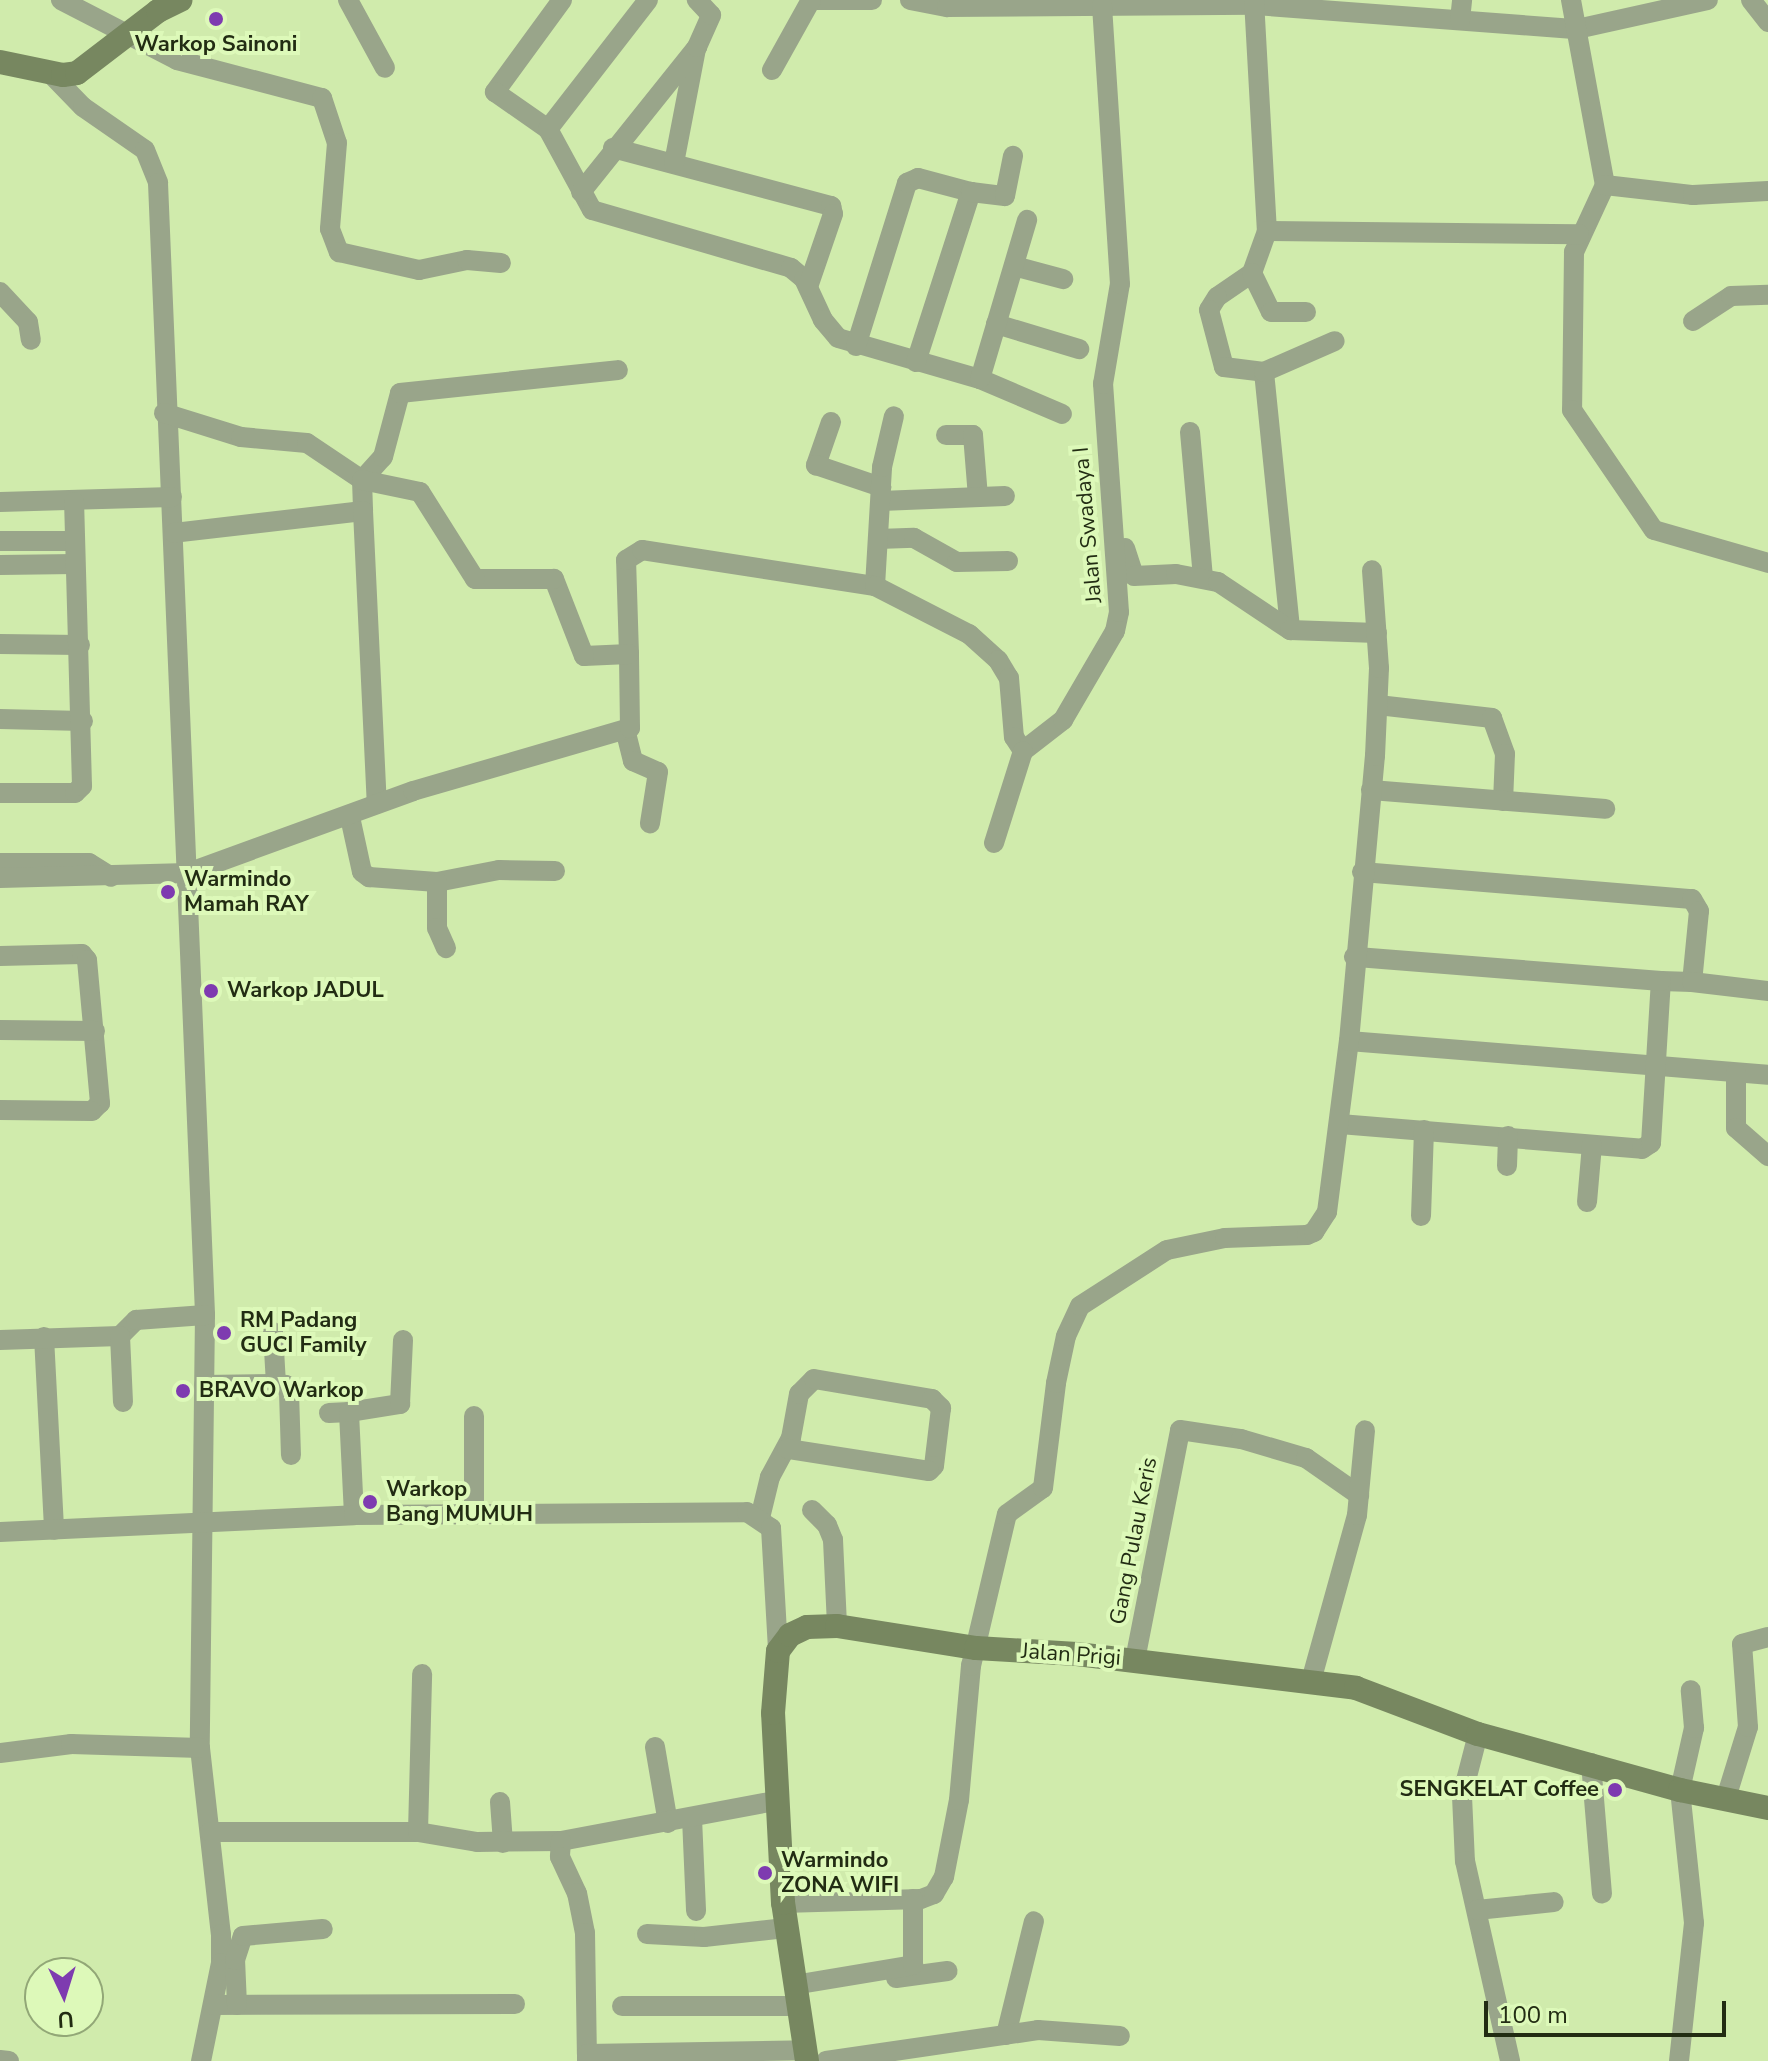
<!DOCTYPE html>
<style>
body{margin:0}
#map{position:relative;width:1768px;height:2061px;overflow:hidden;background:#d0ebac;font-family:"Nunito Sans",sans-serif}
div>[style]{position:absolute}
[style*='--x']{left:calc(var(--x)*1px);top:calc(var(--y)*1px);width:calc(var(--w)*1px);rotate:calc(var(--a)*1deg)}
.street>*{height:20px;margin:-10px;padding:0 10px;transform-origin:10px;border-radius:10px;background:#99a58a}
.secondary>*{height:24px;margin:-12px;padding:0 12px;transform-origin:12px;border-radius:12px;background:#778760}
.dots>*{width:22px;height:22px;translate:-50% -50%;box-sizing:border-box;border:4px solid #ddf9b9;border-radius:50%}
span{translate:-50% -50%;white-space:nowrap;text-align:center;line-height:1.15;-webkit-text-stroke:8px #ddf9b9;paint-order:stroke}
.poi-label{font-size:22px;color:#222c13;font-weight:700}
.left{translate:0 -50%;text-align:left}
.right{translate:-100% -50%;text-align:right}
.street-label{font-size:22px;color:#222c13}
.north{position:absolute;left:24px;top:1957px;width:80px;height:80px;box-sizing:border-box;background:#ddf9b9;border:2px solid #92a777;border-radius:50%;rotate:176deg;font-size:22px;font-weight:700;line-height:32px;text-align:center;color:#222c13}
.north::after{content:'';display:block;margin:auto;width:28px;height:36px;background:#7e3bb0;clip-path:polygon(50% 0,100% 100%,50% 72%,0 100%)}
.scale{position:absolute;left:1484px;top:2001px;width:242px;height:36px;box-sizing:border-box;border:4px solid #222c13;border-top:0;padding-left:10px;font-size:24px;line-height:28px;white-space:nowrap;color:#222c13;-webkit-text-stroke:6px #ddf9b9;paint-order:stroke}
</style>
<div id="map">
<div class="street">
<div style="--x:61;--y:0;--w:131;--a:27.3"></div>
<div style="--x:177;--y:60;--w:150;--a:14.7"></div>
<div style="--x:322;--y:98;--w:47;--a:71.6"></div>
<div style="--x:337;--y:143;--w:86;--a:94.7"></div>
<div style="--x:330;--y:229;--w:25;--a:69"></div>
<div style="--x:339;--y:252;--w:82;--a:12.7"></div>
<div style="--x:419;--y:270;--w:49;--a:-11.8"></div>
<div style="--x:467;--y:260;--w:34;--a:5"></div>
<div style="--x:348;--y:0;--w:77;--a:61.4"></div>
<div style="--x:562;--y:0;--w:114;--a:126.1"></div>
<div style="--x:495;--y:92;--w:65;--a:34.9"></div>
<div style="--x:548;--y:129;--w:92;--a:61.5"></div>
<div style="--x:592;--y:210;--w:207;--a:16.2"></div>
<div style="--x:791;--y:268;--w:17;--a:40"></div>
<div style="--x:804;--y:279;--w:45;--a:65.1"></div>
<div style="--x:823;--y:320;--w:23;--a:50"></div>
<div style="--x:838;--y:338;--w:148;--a:16.1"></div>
<div style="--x:980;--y:379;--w:89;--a:23.1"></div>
<div style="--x:815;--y:0;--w:57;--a:0"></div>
<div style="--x:910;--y:0;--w:38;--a:11"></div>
<div style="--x:947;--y:7;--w:308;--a:-0.4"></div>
<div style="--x:1255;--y:5;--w:323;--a:4.3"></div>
<div style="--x:1577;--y:29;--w:134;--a:-12.5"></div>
<div style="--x:1254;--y:0;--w:231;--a:86.8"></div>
<div style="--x:1267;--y:231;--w:45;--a:109.7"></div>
<div style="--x:1252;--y:273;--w:42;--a:145.6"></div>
<div style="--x:1217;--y:297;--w:15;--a:122"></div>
<div style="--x:1209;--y:310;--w:59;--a:75.3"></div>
<div style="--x:1224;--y:367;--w:40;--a:7.1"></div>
<div style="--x:1264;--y:372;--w:259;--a:84.2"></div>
<div style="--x:1571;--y:0;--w:188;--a:79.6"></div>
<div style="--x:1605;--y:185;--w:74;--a:114.8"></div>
<div style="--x:1574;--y:252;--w:158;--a:90.7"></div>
<div style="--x:1572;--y:410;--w:145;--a:55.7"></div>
<div style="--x:1654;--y:530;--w:119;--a:16.1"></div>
<div style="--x:1751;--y:0;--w:28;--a:52"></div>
<div style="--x:1460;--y:20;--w:20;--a:-84"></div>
<div style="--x:772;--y:70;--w:80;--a:-60.9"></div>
<div style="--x:50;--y:73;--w:47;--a:45.9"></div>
<div style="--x:83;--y:107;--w:75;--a:34.7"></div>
<div style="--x:145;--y:150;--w:35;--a:68"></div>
<div style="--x:158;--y:183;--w:1133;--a:87.62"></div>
<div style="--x:205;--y:1315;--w:433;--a:90.7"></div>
<div style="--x:200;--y:1748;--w:187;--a:83.6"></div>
<div style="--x:221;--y:1934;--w:29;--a:90"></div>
<div style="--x:221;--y:1963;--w:100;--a:101.5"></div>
<div style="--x:548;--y:129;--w:163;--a:-52.2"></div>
<div style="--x:613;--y:148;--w:226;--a:14.9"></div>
<div style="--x:831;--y:206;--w:8;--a:76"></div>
<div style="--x:833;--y:214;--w:77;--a:108.9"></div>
<div style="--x:674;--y:163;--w:116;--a:-79.1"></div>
<div style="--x:1605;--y:185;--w:89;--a:6.5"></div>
<div style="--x:1693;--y:195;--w:75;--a:-3.1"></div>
<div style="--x:581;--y:192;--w:186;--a:-51.3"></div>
<div style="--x:697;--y:47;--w:35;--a:-66"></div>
<div style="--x:711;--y:15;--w:21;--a:-133"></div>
<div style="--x:1267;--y:231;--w:312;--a:0.6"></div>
<div style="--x:1014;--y:266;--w:51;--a:14.9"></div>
<div style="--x:1252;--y:273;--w:43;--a:64"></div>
<div style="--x:1271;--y:312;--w:35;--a:0"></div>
<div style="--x:0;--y:292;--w:41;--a:47"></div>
<div style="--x:28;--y:322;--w:18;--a:81"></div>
<div style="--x:1693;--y:321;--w:45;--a:-33.3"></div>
<div style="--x:1731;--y:296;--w:37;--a:-2"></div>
<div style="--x:996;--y:324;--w:87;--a:16.8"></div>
<div style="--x:856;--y:346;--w:171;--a:-72.6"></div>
<div style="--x:907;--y:183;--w:12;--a:-24"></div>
<div style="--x:918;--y:178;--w:55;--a:14.8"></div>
<div style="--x:916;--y:362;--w:179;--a:-72.1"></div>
<div style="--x:971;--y:192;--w:34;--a:7"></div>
<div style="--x:1005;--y:196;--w:41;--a:-78.7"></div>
<div style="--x:1264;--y:372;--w:77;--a:-23.6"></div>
<div style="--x:980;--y:379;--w:166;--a:-73.5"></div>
<div style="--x:164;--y:413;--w:81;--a:17.3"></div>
<div style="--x:241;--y:437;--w:66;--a:5.2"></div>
<div style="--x:307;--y:443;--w:66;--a:33.9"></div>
<div style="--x:362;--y:480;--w:31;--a:88"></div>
<div style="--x:363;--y:511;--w:190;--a:173.4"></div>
<div style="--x:831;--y:422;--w:46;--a:109.2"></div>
<div style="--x:816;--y:465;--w:69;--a:18.7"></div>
<div style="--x:1190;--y:432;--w:146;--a:84.9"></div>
<div style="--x:946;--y:435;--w:27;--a:0"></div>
<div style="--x:973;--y:435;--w:62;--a:85.4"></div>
<div style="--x:362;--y:480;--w:31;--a:-48"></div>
<div style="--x:383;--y:457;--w:66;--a:-75.1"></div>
<div style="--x:400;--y:393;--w:219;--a:-6"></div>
<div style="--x:881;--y:501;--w:124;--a:-2.3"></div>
<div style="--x:0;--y:502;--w:172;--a:-1.7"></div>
<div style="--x:363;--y:511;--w:293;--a:87.3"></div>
<div style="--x:878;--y:539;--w:36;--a:-2"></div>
<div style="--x:914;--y:538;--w:49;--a:29.2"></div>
<div style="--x:957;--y:562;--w:51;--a:-1.1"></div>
<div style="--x:0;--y:541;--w:74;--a:0"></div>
<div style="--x:1125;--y:548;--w:29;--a:72"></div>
<div style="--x:1134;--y:576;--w:42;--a:-2.7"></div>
<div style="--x:1176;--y:574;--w:43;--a:10.8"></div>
<div style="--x:1218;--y:582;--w:87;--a:33.7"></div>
<div style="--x:1290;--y:630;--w:87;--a:2"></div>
<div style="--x:0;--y:565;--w:75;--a:-0.8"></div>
<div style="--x:875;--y:586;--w:119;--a:-86.6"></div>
<div style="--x:882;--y:467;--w:52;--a:-76.8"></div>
<div style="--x:0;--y:644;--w:80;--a:0.7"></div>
<div style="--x:629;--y:654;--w:94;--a:-91.8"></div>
<div style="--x:626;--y:560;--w:19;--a:-32"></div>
<div style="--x:642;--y:550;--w:236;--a:8.8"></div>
<div style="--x:875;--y:586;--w:106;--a:27.1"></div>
<div style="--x:969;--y:634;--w:39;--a:42"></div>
<div style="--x:998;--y:660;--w:21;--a:59"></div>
<div style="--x:1009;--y:678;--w:59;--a:85.2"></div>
<div style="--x:1014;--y:737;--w:17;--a:57"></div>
<div style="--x:1023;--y:751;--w:51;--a:-37.8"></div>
<div style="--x:1063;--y:720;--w:103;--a:-59.7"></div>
<div style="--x:1115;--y:631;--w:19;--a:-78"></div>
<div style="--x:1119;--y:612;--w:229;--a:-94"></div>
<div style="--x:1103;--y:384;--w:101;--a:-80.4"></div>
<div style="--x:1120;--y:284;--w:279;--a:-93.7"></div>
<div style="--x:1378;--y:705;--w:115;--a:6.5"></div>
<div style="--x:1492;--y:718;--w:38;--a:70"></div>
<div style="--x:1505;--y:754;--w:47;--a:92.4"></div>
<div style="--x:0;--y:719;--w:83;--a:1.4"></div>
<div style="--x:626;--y:733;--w:29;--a:76"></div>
<div style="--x:633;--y:761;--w:27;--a:24"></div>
<div style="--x:658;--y:772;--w:52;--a:98.9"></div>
<div style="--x:1371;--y:790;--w:235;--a:4.6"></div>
<div style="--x:0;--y:793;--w:75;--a:0"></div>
<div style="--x:75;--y:793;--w:10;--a:-45"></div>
<div style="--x:82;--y:786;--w:284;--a:-91.6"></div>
<div style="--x:350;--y:817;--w:56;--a:77.7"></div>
<div style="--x:362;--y:872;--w:9;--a:36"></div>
<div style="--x:369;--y:877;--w:68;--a:4.2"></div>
<div style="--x:437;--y:882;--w:63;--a:-11"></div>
<div style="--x:499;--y:870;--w:56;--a:1"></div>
<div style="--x:994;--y:843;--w:96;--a:-72.5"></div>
<div style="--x:0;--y:863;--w:89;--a:0"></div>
<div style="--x:89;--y:863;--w:26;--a:32"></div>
<div style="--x:1362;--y:872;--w:331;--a:4.7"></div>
<div style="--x:1692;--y:899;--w:14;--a:60"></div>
<div style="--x:1699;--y:911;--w:71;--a:95.6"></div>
<div style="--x:1692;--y:982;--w:31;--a:-178"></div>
<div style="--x:0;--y:878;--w:188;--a:-1.5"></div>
<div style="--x:188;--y:873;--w:239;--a:-20"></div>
<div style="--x:413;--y:791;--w:226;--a:-16.2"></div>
<div style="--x:630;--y:728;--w:74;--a:-90.8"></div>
<div style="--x:629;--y:654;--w:45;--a:177.5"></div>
<div style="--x:584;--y:656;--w:83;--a:-111.3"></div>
<div style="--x:554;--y:579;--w:79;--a:180"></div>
<div style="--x:475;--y:579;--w:103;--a:-122.3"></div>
<div style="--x:420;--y:492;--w:59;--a:-168.3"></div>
<div style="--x:437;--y:882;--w:46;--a:90"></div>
<div style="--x:437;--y:928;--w:22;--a:66"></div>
<div style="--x:0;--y:956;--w:82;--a:-1.4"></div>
<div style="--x:82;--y:954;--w:8;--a:50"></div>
<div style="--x:87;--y:960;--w:144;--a:84.8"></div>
<div style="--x:100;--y:1103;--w:11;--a:135"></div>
<div style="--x:92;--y:1111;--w:92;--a:-179.4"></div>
<div style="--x:1692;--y:982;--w:77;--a:6.8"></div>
<div style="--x:0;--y:1030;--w:95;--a:0.6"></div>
<div style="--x:1349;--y:1041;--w:420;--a:4.6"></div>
<div style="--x:1736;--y:1073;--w:55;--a:90"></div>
<div style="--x:1736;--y:1128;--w:43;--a:41.2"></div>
<div style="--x:1340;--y:1124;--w:303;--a:4.7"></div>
<div style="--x:1642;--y:1149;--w:11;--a:-34"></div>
<div style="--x:1651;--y:1143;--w:162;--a:-86.5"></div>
<div style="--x:1661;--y:981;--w:308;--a:-175.5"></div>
<div style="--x:1507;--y:1166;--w:30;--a:-88"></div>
<div style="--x:1587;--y:1202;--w:57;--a:-85"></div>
<div style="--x:1421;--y:1216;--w:86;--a:-88"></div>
<div style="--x:120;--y:1336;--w:23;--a:-45"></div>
<div style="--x:136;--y:1320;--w:69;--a:-4.1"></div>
<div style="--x:44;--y:1337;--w:193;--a:87"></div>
<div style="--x:0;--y:1340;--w:120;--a:-1.9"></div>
<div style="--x:120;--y:1336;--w:66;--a:87.4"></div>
<div style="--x:276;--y:1384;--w:10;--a:6"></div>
<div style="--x:286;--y:1385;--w:8;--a:67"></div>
<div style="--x:289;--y:1392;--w:63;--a:88.2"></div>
<div style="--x:204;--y:1385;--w:72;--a:-0.8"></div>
<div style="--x:276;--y:1384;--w:52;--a:-93.3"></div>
<div style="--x:329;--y:1413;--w:20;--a:-3"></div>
<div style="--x:474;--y:1416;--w:97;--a:90"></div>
<div style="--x:812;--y:1510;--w:21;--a:45"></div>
<div style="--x:827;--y:1525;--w:16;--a:68"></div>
<div style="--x:833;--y:1540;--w:86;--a:87.3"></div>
<div style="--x:354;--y:1515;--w:103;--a:-92.8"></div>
<div style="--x:349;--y:1412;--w:52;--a:-8.9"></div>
<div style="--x:400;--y:1404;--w:64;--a:-87.3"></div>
<div style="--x:760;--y:1518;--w:42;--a:-76.3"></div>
<div style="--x:770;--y:1477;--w:44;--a:-61.7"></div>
<div style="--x:791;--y:1438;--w:45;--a:-79.7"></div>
<div style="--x:799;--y:1394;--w:21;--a:-45"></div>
<div style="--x:814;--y:1379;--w:120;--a:9.6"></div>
<div style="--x:932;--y:1399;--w:13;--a:45"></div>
<div style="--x:941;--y:1408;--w:58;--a:96.9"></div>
<div style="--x:934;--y:1466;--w:7;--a:135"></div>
<div style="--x:929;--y:1471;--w:143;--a:-171.1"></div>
<div style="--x:0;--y:1532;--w:354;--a:-2.7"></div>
<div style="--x:354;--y:1515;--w:393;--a:-0.4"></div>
<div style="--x:747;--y:1512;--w:29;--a:34"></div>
<div style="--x:771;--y:1528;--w:123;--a:86.7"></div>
<div style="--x:1135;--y:1660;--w:234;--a:-78.9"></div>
<div style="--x:1180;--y:1430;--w:62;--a:8.4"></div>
<div style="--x:1241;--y:1439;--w:68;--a:16.3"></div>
<div style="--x:1306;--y:1458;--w:65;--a:34.9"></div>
<div style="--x:1311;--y:1681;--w:172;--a:-74.5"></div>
<div style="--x:1357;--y:1515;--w:85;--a:-84.6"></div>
<div style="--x:1478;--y:1734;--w:64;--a:104.5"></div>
<div style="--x:1462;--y:1796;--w:65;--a:87.4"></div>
<div style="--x:1465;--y:1861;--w:205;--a:77.3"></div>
<div style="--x:655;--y:1747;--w:77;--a:80.3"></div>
<div style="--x:0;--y:1753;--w:72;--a:-7.2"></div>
<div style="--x:71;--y:1744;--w:129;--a:1.8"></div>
<div style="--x:1591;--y:1763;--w:131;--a:85.2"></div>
<div style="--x:1726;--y:1798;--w:74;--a:-72.8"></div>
<div style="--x:1748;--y:1727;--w:83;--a:-94.1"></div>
<div style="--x:1742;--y:1644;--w:27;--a:-15"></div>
<div style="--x:500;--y:1802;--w:41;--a:85.8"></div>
<div style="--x:692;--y:1818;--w:93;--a:87.5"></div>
<div style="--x:210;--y:1832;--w:208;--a:0"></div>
<div style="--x:418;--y:1832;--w:60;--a:9.6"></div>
<div style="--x:477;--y:1842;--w:84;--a:-0.7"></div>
<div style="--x:561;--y:1841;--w:217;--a:-10.6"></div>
<div style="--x:418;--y:1832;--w:158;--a:-88.5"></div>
<div style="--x:561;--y:1841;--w:16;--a:94"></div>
<div style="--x:560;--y:1857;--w:40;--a:65"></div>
<div style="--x:577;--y:1893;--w:41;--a:78.7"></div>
<div style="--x:585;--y:1933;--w:121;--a:89.1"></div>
<div style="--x:783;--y:1903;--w:138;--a:-1.7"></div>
<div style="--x:921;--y:1899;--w:14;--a:-21"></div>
<div style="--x:934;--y:1894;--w:20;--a:-60"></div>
<div style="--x:944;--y:1877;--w:78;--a:-79"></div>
<div style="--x:959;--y:1800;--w:135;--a:-84.9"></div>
<div style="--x:971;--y:1666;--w:156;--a:-76.7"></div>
<div style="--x:1007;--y:1514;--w:44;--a:-35.8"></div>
<div style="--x:1043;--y:1488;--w:106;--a:-82.9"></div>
<div style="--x:1056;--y:1383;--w:48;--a:-78"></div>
<div style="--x:1066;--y:1336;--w:33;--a:-65"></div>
<div style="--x:1080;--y:1306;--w:103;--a:-32.8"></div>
<div style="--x:1167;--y:1250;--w:59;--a:-11.7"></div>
<div style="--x:1225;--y:1238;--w:82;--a:-2.1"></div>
<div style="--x:1307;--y:1235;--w:8;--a:-23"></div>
<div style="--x:1314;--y:1232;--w:24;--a:-57"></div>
<div style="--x:1327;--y:1212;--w:172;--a:-82.7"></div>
<div style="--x:1349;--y:1041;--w:286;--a:-84.8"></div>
<div style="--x:1375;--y:756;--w:88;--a:-87.4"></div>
<div style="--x:1379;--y:668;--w:98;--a:-94.1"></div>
<div style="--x:1477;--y:1910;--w:77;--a:-5.9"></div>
<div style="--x:647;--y:1934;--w:57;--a:3"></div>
<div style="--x:704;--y:1937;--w:82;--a:-6.3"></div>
<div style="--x:896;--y:1978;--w:52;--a:-7.7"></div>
<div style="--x:794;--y:1985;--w:121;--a:-9.5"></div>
<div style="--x:913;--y:1965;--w:66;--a:-90"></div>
<div style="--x:213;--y:2005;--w:302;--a:-0.2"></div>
<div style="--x:237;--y:2005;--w:45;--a:-92.5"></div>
<div style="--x:235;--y:1960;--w:25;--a:-72"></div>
<div style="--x:243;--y:1936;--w:80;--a:-5"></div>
<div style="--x:622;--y:2006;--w:176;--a:0"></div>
<div style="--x:1006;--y:2035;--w:117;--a:-76.2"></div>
<div style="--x:0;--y:2060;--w:9;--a:6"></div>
<div style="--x:587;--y:2061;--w:7;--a:-90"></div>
<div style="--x:587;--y:2054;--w:219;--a:-1"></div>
<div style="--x:826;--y:2061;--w:214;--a:-8.3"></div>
<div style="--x:1038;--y:2030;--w:82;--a:4.2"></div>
<div style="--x:1679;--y:2061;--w:139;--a:-83.8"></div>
<div style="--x:1694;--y:1923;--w:134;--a:-96"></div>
<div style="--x:1680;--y:1790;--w:64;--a:-77.3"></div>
<div style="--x:1694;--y:1728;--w:38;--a:-95"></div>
</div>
<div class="secondary">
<div style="--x:0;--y:62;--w:64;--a:11.7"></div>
<div style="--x:63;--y:75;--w:14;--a:-8"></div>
<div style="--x:77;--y:73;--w:102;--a:-37.4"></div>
<div style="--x:158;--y:11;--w:25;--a:-26"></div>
<div style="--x:807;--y:2061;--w:160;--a:-98.6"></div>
<div style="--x:783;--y:1903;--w:190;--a:-93"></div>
<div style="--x:773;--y:1713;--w:62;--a:-85.4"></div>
<div style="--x:778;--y:1651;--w:20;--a:-53"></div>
<div style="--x:790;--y:1635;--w:19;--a:-25"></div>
<div style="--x:807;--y:1627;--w:30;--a:-2"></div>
<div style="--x:837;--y:1626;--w:141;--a:9"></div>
<div style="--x:976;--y:1648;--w:101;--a:3.4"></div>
<div style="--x:1077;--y:1654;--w:281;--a:6.9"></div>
<div style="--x:1356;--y:1688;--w:130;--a:20.7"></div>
<div style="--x:1478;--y:1734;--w:210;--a:15.5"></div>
<div style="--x:1680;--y:1790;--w:90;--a:11.6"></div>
</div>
<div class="dots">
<div style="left:216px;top:19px;background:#7e3bb0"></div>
<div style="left:168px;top:892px;background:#7e3bb0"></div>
<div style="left:211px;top:991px;background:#7e3bb0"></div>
<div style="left:224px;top:1333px;background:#7e3bb0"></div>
<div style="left:183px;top:1391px;background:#7e3bb0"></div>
<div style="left:370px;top:1502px;background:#7e3bb0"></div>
<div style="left:1615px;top:1790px;background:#7e3bb0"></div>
<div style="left:765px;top:1873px;background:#7e3bb0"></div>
</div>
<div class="poi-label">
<span style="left:216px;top:45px">Warkop Sainoni</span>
<span class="left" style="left:184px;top:892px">Warmindo<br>Mamah RAY</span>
<span class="left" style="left:227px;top:991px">Warkop JADUL</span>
<span class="left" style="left:240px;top:1333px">RM Padang<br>GUCI Family</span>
<span class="left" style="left:199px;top:1391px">BRAVO Warkop</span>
<span class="left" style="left:386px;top:1502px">Warkop<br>Bang MUMUH</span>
<span class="right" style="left:1599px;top:1790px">SENGKELAT Coffee</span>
<span class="left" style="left:781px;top:1873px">Warmindo<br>ZONA WIFI</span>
</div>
<div class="street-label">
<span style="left:1088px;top:525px;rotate:-95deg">Jalan Swadaya I</span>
<span style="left:1134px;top:1541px;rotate:-79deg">Gang Pulau Keris</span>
<span style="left:1071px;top:1655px;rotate:4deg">Jalan Prigi</span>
</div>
<div class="north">U</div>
<div class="scale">100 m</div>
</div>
